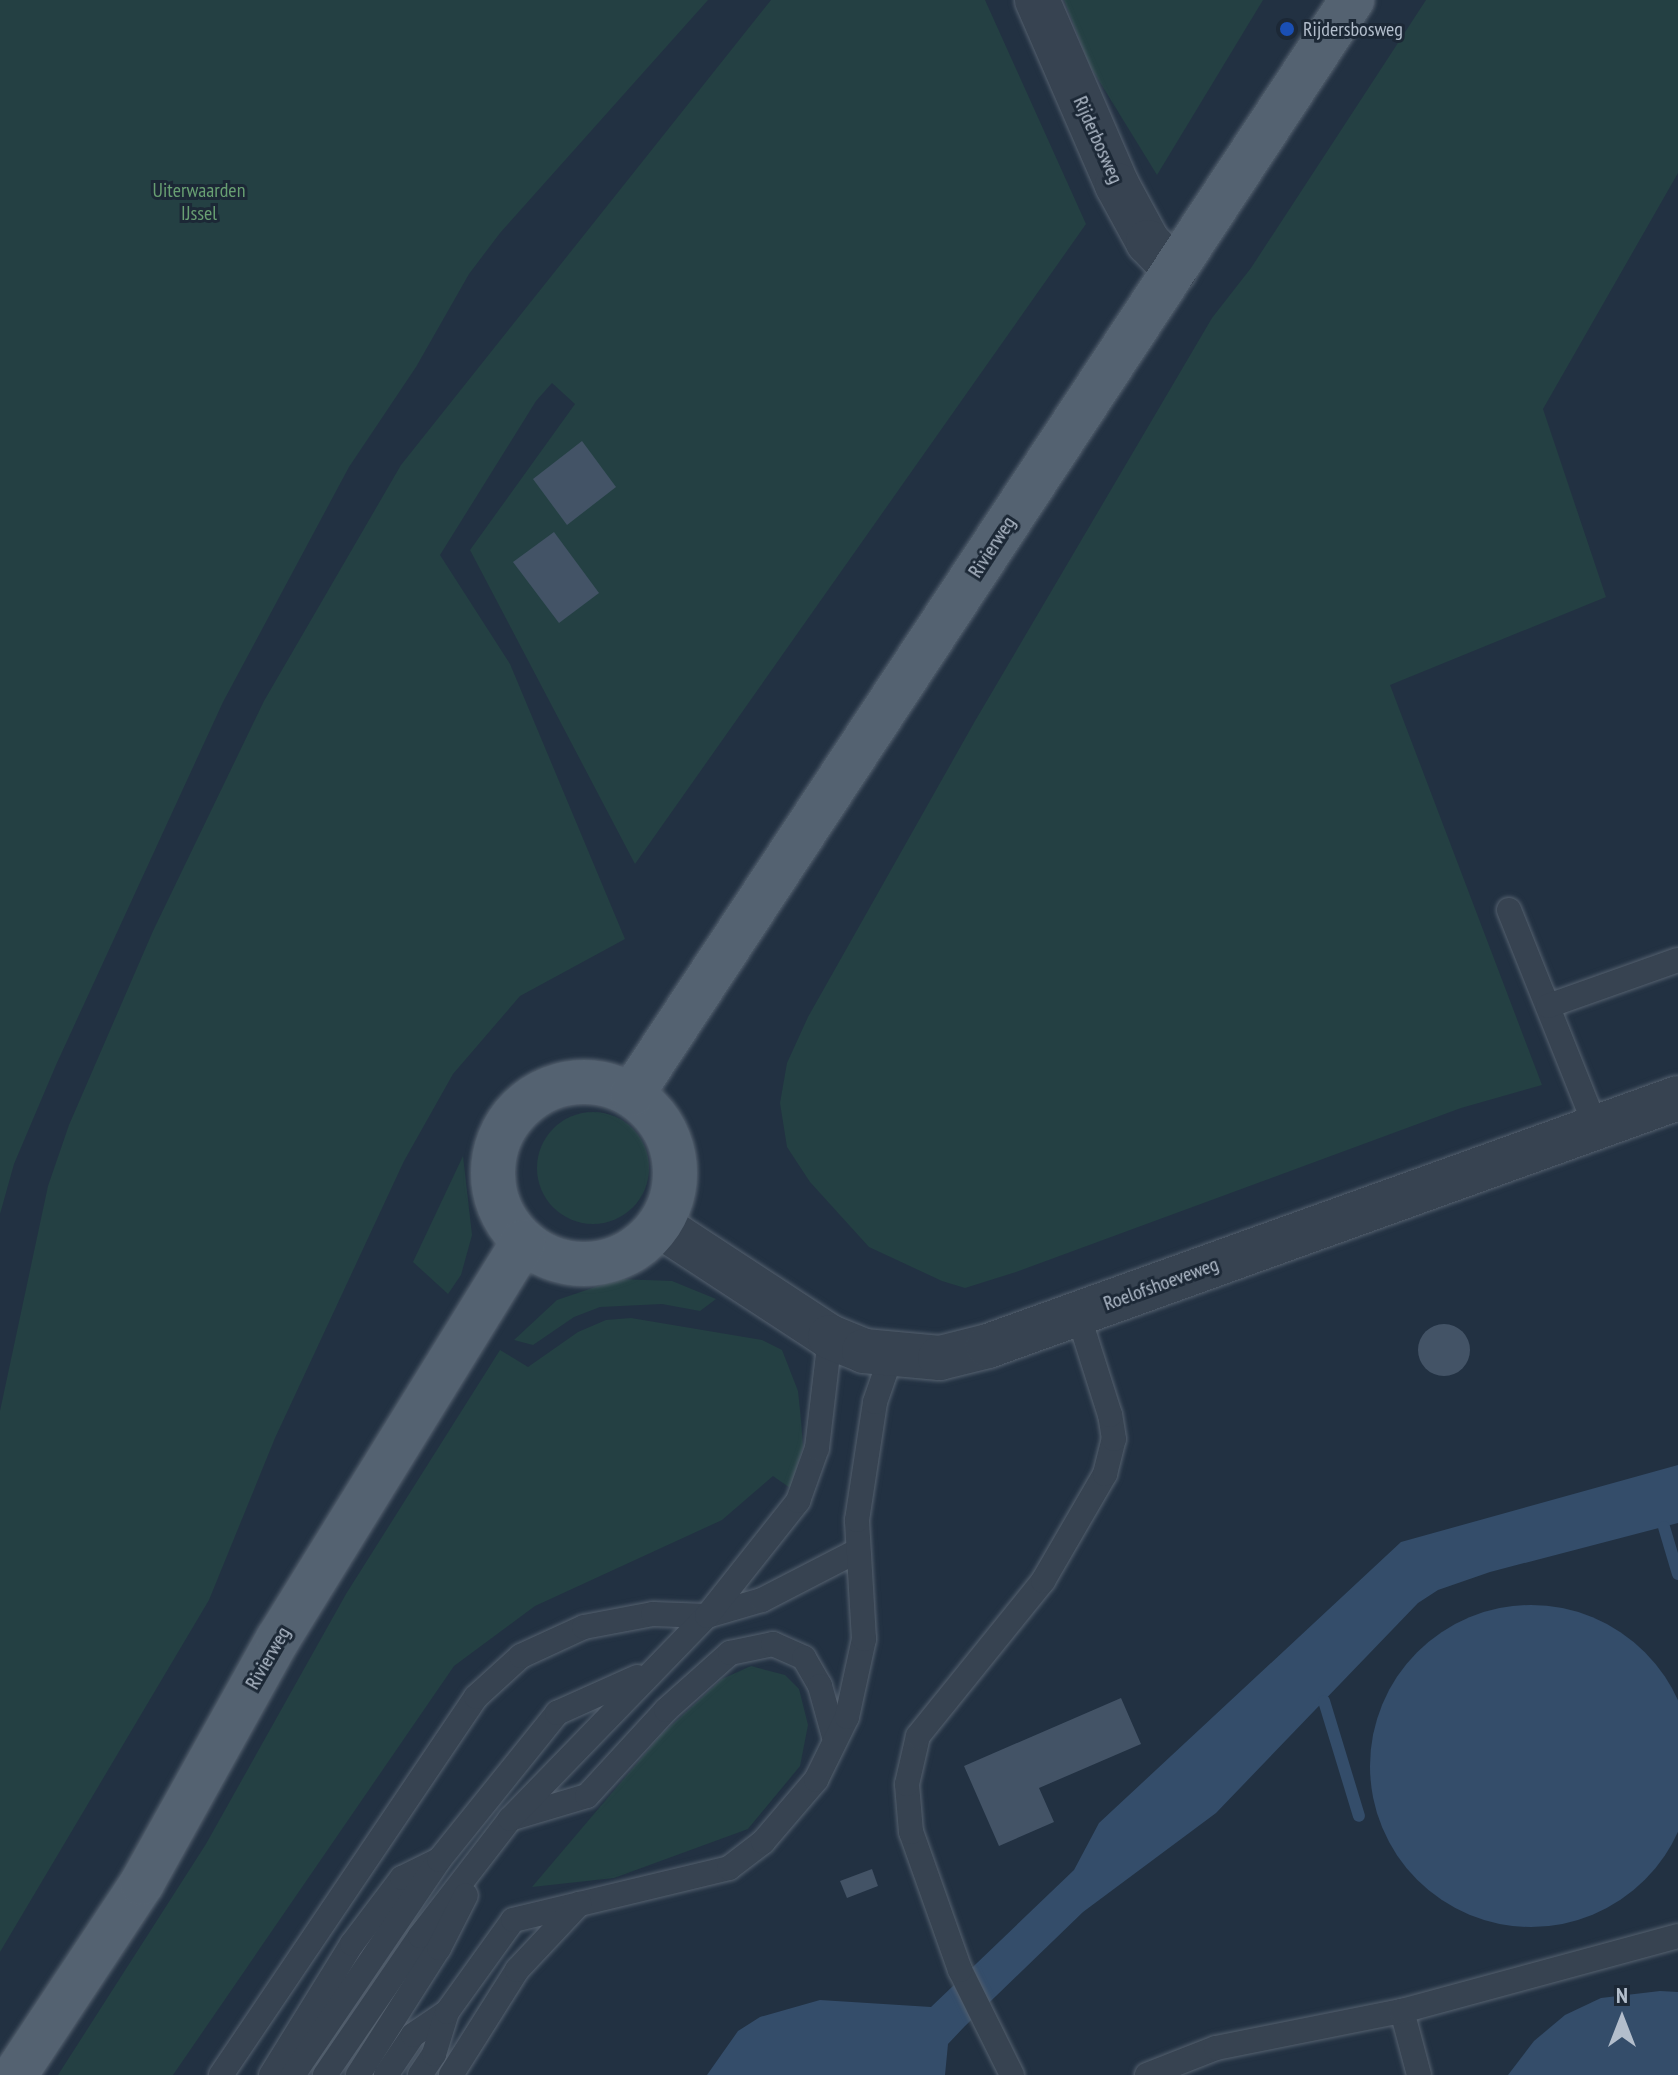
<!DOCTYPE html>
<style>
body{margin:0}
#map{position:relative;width:1678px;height:2075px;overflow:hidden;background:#223142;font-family:"PT Sans Narrow",sans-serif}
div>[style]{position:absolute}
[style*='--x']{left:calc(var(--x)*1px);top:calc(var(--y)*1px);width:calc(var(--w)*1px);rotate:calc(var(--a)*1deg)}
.green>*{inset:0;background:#244043}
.round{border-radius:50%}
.water>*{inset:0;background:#344d6a}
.stream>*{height:12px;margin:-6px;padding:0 6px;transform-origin:6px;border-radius:6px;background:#344d6a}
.building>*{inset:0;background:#435366}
.roads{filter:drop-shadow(0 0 2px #55616f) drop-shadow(0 0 2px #55616f)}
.service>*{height:24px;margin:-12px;padding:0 12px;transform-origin:12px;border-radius:12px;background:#374351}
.minor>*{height:44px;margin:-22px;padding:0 22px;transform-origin:22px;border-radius:22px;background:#374351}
.primary>*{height:44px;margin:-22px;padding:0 22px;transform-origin:22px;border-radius:22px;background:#546271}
.primary>.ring{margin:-22px;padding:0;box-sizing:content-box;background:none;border:44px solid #546271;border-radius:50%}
.dots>*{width:22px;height:22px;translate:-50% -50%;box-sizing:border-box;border:4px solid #1c2836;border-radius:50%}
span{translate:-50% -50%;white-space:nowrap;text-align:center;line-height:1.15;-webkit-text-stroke:6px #1c2836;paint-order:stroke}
.poi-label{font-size:20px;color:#b3becc}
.left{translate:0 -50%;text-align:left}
.street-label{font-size:20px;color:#b3becc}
.park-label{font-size:20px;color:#689f72}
.north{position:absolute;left:1582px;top:1979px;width:80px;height:80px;-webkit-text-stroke:6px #1c2836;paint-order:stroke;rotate:0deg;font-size:22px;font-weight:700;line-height:32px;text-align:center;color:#b3becc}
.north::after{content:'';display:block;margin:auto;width:28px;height:36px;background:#b3becc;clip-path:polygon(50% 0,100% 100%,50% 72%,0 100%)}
</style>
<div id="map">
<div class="green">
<div style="clip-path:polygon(0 0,708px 0,500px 233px,469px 274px,416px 367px,349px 467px,223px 702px,56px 1065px,14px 1164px,0 1214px)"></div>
<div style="clip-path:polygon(771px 0,985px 0,1086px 224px,635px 864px,470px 550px,575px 404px,552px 383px,536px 401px,440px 555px,510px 664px,625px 939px,520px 996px,453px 1074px,404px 1161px,275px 1438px,209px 1600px,0 1952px,0 1411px,48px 1186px,69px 1125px,153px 931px,264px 701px,401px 465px)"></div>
<div style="clip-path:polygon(1064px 0,1263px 0,1157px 175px,1090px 66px)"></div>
<div style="clip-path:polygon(1426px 0,1678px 0,1678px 173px,1543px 409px,1606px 597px,1390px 685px,1542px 1085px,1461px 1108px,1016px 1272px,965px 1288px,942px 1281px,869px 1247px,810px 1182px,787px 1147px,780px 1103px,787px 1063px,808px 1017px,975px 721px,1212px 318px,1251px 268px)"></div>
<div class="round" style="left:537px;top:1112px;width:112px;height:112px"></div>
<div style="clip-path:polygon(463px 1156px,472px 1235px,461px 1275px,448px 1294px,413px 1262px)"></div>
<div style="clip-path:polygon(619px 1279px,672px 1281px,716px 1299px,700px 1311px,662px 1304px,600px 1307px,574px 1317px,533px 1345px,514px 1340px,557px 1300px)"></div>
<div style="clip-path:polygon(631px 1318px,762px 1340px,782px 1350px,798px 1391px,801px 1420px,803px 1447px,790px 1488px,773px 1476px,722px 1520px,535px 1606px,454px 1666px,173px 2075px,58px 2075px,206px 1844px,346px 1594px,500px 1350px,528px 1367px,578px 1332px,606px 1320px)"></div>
<div style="clip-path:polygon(751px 1666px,785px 1675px,799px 1689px,808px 1725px,800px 1766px,748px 1829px,614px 1878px,532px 1887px,661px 1735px,722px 1679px)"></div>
</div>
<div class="water">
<div style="clip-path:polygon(1678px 1465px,1678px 1523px,1490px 1572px,1438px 1590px,1418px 1603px,1216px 1813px,1083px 1912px,965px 2026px,948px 2044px,945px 2075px,707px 2075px,738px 2031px,760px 2017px,820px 2000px,931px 2007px,1074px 1870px,1099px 1823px,1401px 1542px)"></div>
<div class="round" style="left:1370px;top:1605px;width:322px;height:322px"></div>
<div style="clip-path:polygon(1660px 1991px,1678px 1992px,1678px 2075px,1508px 2075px,1534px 2041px,1565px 2015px,1601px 1998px)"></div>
</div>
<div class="stream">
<div style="--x:1664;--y:1527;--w:49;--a:73.4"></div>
<div style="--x:1324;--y:1701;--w:120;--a:73.1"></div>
</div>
<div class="building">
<div style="clip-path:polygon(582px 441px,616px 487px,567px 525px,533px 479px)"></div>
<div style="clip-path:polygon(554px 532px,599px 593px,559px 623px,513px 562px)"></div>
<div class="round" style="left:1418px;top:1324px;width:52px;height:52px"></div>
<div style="clip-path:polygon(1121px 1698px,1141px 1744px,1039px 1788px,1054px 1822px,999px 1846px,964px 1766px)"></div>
<div style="clip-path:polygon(872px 1869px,878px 1886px,847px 1898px,840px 1881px)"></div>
</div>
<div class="roads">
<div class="service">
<div style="--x:1509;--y:910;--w:235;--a:68.2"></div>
<div style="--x:1548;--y:1006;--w:138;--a:-19.5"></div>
<div style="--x:513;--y:1818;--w:77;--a:-16.6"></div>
<div style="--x:587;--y:1796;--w:117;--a:-47.4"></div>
<div style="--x:666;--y:1710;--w:86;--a:-41.7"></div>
<div style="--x:730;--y:1653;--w:44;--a:-11.8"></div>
<div style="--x:773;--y:1644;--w:34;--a:24"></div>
<div style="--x:804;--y:1658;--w:32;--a:60"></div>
<div style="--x:820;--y:1686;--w:56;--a:74.5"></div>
<div style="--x:1402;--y:2011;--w:66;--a:75.1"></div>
<div style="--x:221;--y:2075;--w:456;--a:-56"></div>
<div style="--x:476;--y:1697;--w:61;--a:-42.3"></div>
<div style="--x:521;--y:1656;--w:69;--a:-24.7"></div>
<div style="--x:584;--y:1627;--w:70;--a:-10.7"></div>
<div style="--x:653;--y:1614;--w:54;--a:2.1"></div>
<div style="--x:707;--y:1616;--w:57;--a:-16.2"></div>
<div style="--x:762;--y:1600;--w:107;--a:-27.3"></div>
<div style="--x:271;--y:2075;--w:154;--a:-58.3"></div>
<div style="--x:352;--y:1944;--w:83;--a:-52.9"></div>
<div style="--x:402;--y:1878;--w:39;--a:-26"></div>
<div style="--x:293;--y:2075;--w:260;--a:-55.8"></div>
<div style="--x:439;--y:1860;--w:189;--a:-51.2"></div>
<div style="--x:557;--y:1713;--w:88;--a:-24.2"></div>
<div style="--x:325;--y:2075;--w:168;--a:-55.6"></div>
<div style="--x:420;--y:1936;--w:148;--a:-52.4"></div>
<div style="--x:510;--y:1819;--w:283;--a:-45.9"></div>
<div style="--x:707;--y:1616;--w:147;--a:-51.6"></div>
<div style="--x:798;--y:1501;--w:56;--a:-70.3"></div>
<div style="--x:817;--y:1448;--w:112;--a:-83.3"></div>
<div style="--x:358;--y:2075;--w:151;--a:-57.5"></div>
<div style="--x:439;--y:1948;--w:59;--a:-63"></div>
<div style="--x:386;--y:2075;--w:48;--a:-56"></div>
<div style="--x:413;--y:2035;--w:41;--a:-34.1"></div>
<div style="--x:420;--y:2075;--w:25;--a:-56"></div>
<div style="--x:434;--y:2054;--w:44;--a:-72.8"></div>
<div style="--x:447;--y:2012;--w:113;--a:-54.3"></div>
<div style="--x:513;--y:1920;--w:222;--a:-13.5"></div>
<div style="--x:729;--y:1868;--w:43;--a:-37.4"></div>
<div style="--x:763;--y:1842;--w:82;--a:-49.5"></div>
<div style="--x:816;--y:1780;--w:70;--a:-63.8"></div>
<div style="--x:847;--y:1717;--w:80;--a:-77.7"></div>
<div style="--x:864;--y:1639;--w:119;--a:-93.4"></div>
<div style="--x:857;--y:1520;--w:119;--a:-81.3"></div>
<div style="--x:875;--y:1402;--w:49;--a:-70.8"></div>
<div style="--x:451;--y:2075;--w:124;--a:-57.8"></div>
<div style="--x:517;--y:1970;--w:91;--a:-46.8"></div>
<div style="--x:1012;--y:2075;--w:117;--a:-116.3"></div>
<div style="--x:960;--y:1970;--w:146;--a:-109.5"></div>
<div style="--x:911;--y:1832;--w:48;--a:-94.8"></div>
<div style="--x:907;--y:1784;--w:49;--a:-77.1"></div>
<div style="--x:918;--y:1736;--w:199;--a:-51.1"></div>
<div style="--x:1043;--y:1581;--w:124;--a:-59.9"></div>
<div style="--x:1105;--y:1474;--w:36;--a:-76"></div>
<div style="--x:1114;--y:1439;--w:24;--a:-99"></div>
<div style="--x:1110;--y:1415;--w:106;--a:-107.6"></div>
<div style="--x:1147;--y:2075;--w:74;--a:-21.4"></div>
<div style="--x:1216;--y:2048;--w:190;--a:-11.3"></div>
<div style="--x:1402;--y:2011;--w:286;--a:-15.2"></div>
</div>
<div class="minor">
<div style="--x:1037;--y:0;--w:202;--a:66.6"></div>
<div style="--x:1117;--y:185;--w:65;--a:61.5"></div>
<div style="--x:1148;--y:242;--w:39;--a:46"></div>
<div style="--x:662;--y:1227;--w:201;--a:33.2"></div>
<div style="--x:830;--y:1337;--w:37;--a:22"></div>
<div style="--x:864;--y:1351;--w:76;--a:5.3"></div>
<div style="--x:940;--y:1358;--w:49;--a:-14"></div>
<div style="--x:988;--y:1346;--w:733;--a:-19.77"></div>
</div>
<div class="primary">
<div class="ring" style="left:493px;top:1082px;width:138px;height:138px"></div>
<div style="--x:632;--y:1094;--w:1310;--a:-56.65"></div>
<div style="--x:15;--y:2075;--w:230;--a:-56.5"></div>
<div style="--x:142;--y:1883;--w:279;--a:-60.9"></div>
<div style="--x:278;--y:1639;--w:467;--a:-58.3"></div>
</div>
</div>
<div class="dots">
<div style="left:1287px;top:29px;background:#1a4fb4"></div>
</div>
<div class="poi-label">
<span class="left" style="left:1303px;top:29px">Rijdersbosweg</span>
</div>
<div class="street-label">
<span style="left:1098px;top:140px;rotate:66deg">Rijderbosweg</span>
<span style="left:992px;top:547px;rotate:-57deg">Rivierweg</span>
<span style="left:1161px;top:1284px;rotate:-20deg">Roelofshoeveweg</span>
<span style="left:268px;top:1658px;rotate:-60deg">Rivierweg</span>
</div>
<div class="park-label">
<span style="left:199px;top:202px">Uiterwaarden<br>IJssel</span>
</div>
<div class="north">N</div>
</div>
